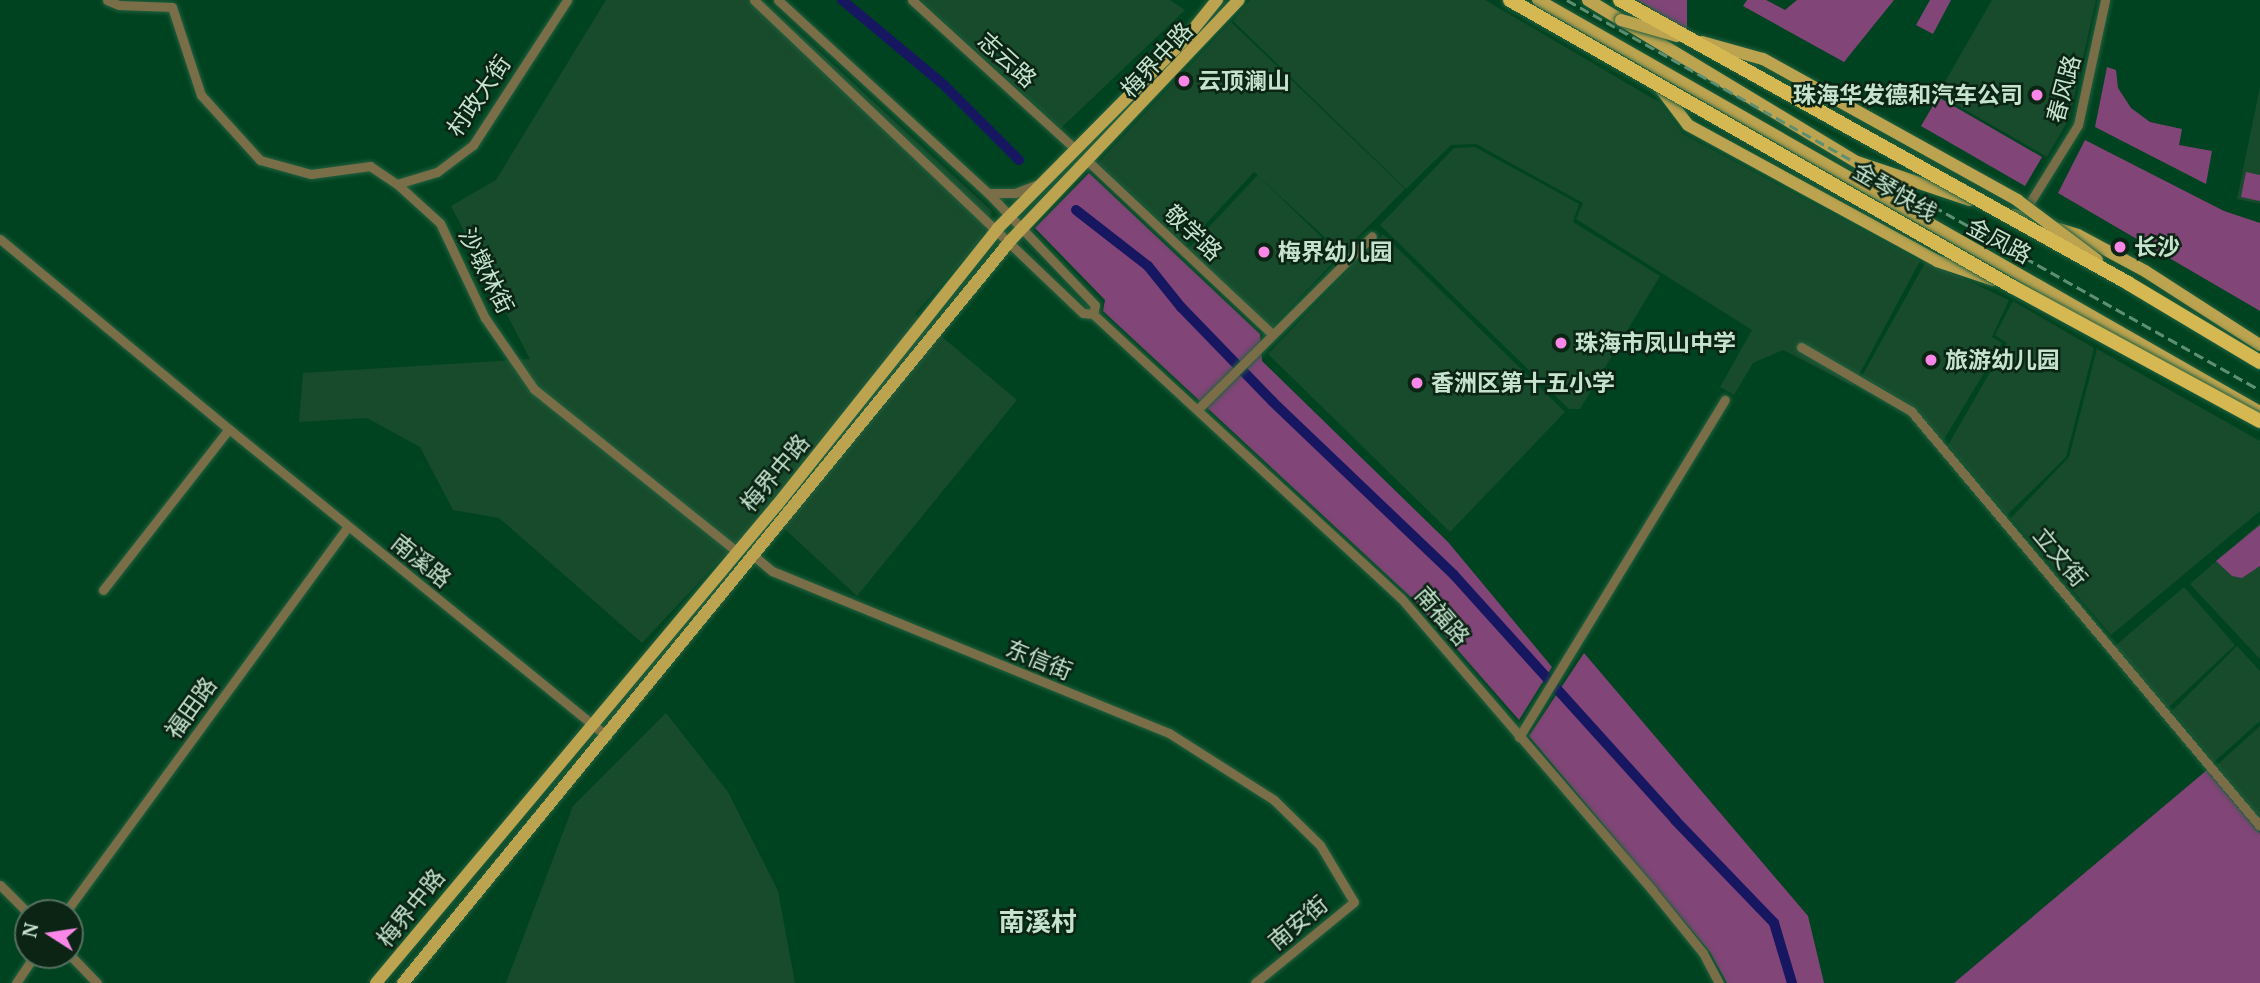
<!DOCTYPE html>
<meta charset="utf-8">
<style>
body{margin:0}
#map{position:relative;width:2260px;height:983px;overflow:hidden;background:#004320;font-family:"PT Serif","Noto Sans SC",serif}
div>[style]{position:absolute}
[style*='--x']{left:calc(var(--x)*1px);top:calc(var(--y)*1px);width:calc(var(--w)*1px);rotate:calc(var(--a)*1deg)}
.built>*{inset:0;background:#174b2c}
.green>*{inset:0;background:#824578}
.canal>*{height:10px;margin:-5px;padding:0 5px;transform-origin:5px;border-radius:5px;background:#171761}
.roads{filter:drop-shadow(0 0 2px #23603f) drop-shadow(0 0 2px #23603f)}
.minor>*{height:9px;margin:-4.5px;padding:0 4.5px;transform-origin:4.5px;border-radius:4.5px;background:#796e48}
.major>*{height:12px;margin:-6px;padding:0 6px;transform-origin:6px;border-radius:6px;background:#bba350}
.rail>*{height:2.5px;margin-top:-1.25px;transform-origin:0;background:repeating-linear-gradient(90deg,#5e8f72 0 10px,transparent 0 15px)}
.bridges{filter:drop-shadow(0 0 2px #23603f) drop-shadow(0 0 2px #23603f)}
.major-bridge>*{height:12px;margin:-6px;padding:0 6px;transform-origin:6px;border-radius:6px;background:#bba350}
.highway-bridge>*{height:14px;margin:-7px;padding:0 7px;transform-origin:7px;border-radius:7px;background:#d5b851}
.dots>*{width:19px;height:19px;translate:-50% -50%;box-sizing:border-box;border:4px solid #0b2414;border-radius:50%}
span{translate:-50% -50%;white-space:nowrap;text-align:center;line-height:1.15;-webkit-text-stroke:5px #0b2414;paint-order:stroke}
.street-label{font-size:23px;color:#c5e3cd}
.poi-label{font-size:23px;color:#c5e3cd;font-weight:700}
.left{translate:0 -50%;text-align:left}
.right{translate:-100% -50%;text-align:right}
.quarter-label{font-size:26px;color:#c5e3cd;font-weight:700}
.north{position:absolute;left:14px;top:899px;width:70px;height:70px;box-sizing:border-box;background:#0b2414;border:2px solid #55705e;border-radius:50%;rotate:282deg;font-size:19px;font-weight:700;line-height:28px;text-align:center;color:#c5e3cd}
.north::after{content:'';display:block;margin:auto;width:24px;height:32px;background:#fa87e7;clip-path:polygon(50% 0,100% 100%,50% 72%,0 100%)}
</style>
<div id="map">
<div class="built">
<div style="clip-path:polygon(606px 0,763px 0,992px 211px,980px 241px,915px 314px,1017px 400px,857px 596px,773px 518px,719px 561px,642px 643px,499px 518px,453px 510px,420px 447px,367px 418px,299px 422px,303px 373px,530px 359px,451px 206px,496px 180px)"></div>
<div style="clip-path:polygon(921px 0,1170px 0,1185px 10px,1061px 128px)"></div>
<div style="clip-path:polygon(1250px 0,1485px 0,1659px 102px,1683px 134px,1920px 261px,1853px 386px,1783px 350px,1753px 363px,1734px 395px,1720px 387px,1752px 330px,1576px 219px,1583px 203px,1476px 144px,1451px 145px,1406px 189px,1233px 21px)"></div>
<div style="clip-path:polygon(1992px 0,2096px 0,2069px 119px,2047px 157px,1938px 94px)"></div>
<div style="clip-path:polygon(1231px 22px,1405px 189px,1342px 253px,1258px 176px,1340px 255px,1271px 328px,1188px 249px,1258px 175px,1254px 172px,1186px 245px,1098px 163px)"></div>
<div style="clip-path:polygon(2260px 87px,2260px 204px,2237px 199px)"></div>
<div style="clip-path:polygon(1475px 147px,1579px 204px,1573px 222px,1660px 276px,1580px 409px,1569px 409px,1380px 225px,1454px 148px)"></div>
<div style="clip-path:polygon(1383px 234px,1565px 412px,1450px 532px,1268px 354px)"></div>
<div style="clip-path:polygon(1926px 261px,2009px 300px,1992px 337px,2002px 343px,1943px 441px,1913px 406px,1862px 376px)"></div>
<div style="clip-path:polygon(2013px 301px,2094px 348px,2066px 457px,2007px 515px,1948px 445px,2007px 343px,1995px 335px)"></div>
<div style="clip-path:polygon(2097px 349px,2260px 441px,2260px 511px,2111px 635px,2011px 518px,2069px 457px)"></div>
<div style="clip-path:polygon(2260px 523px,2260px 659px,2190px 584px)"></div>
<div style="clip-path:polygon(2184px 587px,2235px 645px,2168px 708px,2115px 646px)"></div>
<div style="clip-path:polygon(2237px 646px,2260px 671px,2260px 721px,2214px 762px,2172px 711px)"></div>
<div style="clip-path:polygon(666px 713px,728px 792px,778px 891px,795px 983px,506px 983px,573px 806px)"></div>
<div style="clip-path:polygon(2260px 726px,2260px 818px,2217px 765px)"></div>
</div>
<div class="green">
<div style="clip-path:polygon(1637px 0,1687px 0,1687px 30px)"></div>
<div style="clip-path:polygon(1747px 0,1766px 0,1785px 10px,1797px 0,1894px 0,1844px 62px,1743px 6px)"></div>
<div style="clip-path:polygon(1930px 0,1951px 0,1933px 34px,1916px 25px)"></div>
<div style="clip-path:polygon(2107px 67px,2116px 70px,2118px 88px,2131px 108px,2150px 122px,2182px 129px,2179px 145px,2212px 151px,2206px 184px,2095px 127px)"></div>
<div style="clip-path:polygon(1938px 97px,2042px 157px,2025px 186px,1921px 126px)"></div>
<div style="clip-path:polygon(2085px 140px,2224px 211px,2260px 223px,2260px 311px,2058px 193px)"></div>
<div style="clip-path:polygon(2246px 172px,2260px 175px,2260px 201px,2241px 197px)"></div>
<div style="clip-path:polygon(1089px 173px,1260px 334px,1262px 361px,1448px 542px,1552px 667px,1519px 720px,1414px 600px,1103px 311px,1105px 300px,1035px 228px)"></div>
<div style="clip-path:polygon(2260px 525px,2260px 566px,2242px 578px,2232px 576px,2216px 561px)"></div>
<div style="clip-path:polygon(1584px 653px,1808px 916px,1824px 983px,1727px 983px,1710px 952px,1529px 736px)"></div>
<div style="clip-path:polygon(2207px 770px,2260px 833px,2260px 983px,1954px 983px)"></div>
</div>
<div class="canal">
<div style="--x:842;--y:0;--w:133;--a:39.8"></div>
<div style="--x:944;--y:85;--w:106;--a:45"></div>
<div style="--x:1076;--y:210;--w:91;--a:37.9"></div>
<div style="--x:1148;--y:266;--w:53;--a:51.2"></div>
<div style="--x:1181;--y:307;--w:132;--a:45.9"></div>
<div style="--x:1273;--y:402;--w:250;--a:43.7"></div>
<div style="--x:1454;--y:575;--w:330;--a:47.9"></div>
<div style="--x:1675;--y:820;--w:143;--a:46.1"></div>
<div style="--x:1774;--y:923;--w:63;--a:73.3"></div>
</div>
<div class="roads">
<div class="minor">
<div style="--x:107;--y:0;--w:13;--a:23"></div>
<div style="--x:119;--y:5;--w:53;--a:2.2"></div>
<div style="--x:172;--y:7;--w:93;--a:71.8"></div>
<div style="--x:201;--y:95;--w:88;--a:47.8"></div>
<div style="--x:260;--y:160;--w:53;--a:15.4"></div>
<div style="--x:311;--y:174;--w:60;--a:-7.7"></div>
<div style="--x:370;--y:166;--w:32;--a:34"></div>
<div style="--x:397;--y:184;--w:58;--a:42.2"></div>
<div style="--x:440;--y:223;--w:105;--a:64.7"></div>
<div style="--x:485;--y:318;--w:86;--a:55.4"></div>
<div style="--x:534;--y:389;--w:259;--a:38.7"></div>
<div style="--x:754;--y:0;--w:454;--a:43.6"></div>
<div style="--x:1083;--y:313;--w:10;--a:6"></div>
<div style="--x:1093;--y:314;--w:9;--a:-77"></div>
<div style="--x:1095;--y:305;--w:155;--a:-133.7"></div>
<div style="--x:778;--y:0;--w:285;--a:42.6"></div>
<div style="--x:988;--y:193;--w:27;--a:0"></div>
<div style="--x:1015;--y:193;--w:26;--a:-21"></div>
<div style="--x:912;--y:0;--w:221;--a:42.4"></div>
<div style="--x:1089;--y:162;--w:250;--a:43.2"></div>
<div style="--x:397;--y:184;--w:42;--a:-16.7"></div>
<div style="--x:437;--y:172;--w:45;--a:-36.9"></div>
<div style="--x:473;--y:145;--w:173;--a:-57"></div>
<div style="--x:2024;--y:212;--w:102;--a:-58.2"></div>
<div style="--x:2078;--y:125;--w:128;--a:-77.8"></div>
<div style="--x:0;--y:239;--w:298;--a:39.7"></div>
<div style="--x:1093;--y:314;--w:419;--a:42.7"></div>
<div style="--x:1401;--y:598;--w:385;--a:49.3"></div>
<div style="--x:1652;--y:890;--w:81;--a:51"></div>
<div style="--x:1703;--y:953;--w:34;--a:62"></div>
<div style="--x:1801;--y:347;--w:127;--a:30.2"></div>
<div style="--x:1911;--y:411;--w:542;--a:49.94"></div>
<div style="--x:1198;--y:409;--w:245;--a:-44.8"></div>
<div style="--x:754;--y:556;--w:23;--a:40"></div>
<div style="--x:772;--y:571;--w:429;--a:22.2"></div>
<div style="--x:1169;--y:733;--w:125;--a:32.5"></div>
<div style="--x:1274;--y:800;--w:64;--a:44.4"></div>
<div style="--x:1320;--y:845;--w:66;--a:59.2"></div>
<div style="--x:1354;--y:902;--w:128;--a:140.7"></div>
<div style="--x:103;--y:590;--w:204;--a:-52"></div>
<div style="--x:229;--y:429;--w:487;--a:39.1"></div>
<div style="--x:1519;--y:737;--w:395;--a:-58.6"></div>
<div style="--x:0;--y:885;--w:40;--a:45"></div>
<div style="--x:65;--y:913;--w:478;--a:-53.8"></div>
<div style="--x:70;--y:955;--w:39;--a:46"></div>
<div style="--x:16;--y:983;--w:34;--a:-56"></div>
</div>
<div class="major">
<div style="--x:1538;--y:0;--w:831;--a:29.71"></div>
<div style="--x:1588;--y:0;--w:314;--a:31.1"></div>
<div style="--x:1857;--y:162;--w:119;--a:18.6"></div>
<div style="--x:1657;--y:84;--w:51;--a:52.9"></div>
<div style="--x:1688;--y:125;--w:284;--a:28.6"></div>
<div style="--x:1937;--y:261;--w:59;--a:18.7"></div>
<div style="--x:2014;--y:215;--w:67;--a:17.4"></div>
<div style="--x:2078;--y:235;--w:76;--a:28.2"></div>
<div style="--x:2145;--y:271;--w:137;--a:32.8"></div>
<div style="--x:376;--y:983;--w:624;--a:-50.01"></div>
<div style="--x:777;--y:505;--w:354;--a:-51.4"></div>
<div style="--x:998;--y:228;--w:269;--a:-45.3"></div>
<div style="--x:1187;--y:37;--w:48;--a:-51"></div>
<div style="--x:403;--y:983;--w:959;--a:-50.71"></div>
<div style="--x:1010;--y:241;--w:332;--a:-46.5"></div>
</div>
</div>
<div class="rail">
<div style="--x:1567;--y:0;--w:795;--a:29.37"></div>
</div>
<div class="bridges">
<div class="major-bridge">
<div style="--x:1621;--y:20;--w:58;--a:15.9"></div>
<div style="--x:1702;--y:42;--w:63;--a:15.6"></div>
<div style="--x:1763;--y:59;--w:291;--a:29"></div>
<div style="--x:2017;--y:200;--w:100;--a:36.9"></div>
</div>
<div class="highway-bridge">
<div style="--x:1510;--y:0;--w:579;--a:29.71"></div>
<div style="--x:2013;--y:287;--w:281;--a:28.5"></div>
<div style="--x:1620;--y:0;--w:582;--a:29.12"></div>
<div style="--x:2128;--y:283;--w:154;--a:30.9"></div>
</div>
</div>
<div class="dots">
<div style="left:1184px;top:81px;background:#fa87e7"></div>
<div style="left:2037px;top:95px;background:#fa87e7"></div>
<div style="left:2120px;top:247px;background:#fa87e7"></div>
<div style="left:1264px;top:252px;background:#fa87e7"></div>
<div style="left:1561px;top:343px;background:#fa87e7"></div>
<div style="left:1931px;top:360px;background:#fa87e7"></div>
<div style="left:1417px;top:383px;background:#fa87e7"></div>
</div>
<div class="street-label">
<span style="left:1007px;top:60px;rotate:42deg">志云路</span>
<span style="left:1157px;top:60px;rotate:-47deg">梅界中路</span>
<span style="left:2064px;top:89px;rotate:-75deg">春风路</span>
<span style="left:479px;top:96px;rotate:-55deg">村政大街</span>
<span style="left:1895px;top:192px;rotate:30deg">金琴快线</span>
<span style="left:1193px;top:233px;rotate:43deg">敬学路</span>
<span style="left:1999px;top:241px;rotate:28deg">金凤路</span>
<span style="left:486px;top:271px;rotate:63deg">沙墩林街</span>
<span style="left:775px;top:473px;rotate:-50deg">梅界中路</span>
<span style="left:2060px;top:557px;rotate:50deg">立文街</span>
<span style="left:421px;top:561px;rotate:39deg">南溪路</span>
<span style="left:1442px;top:616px;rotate:49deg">南福路</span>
<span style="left:1039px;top:660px;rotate:22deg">东信街</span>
<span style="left:191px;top:708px;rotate:-54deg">福田路</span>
<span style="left:411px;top:908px;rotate:-51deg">梅界中路</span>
<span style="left:1298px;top:923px;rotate:-40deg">南安街</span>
</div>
<div class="poi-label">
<span class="left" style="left:1198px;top:81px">云顶澜山</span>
<span class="right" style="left:2023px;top:95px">珠海华发德和汽车公司</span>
<span class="left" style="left:2134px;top:247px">长沙</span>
<span class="left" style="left:1278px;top:252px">梅界幼儿园</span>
<span class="left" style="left:1575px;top:343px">珠海市凤山中学</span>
<span class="left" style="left:1945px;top:360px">旅游幼儿园</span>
<span class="left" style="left:1431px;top:383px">香洲区第十五小学</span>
</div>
<div class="quarter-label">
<span style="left:1038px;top:922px">南溪村</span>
</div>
<div class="north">N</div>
</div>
